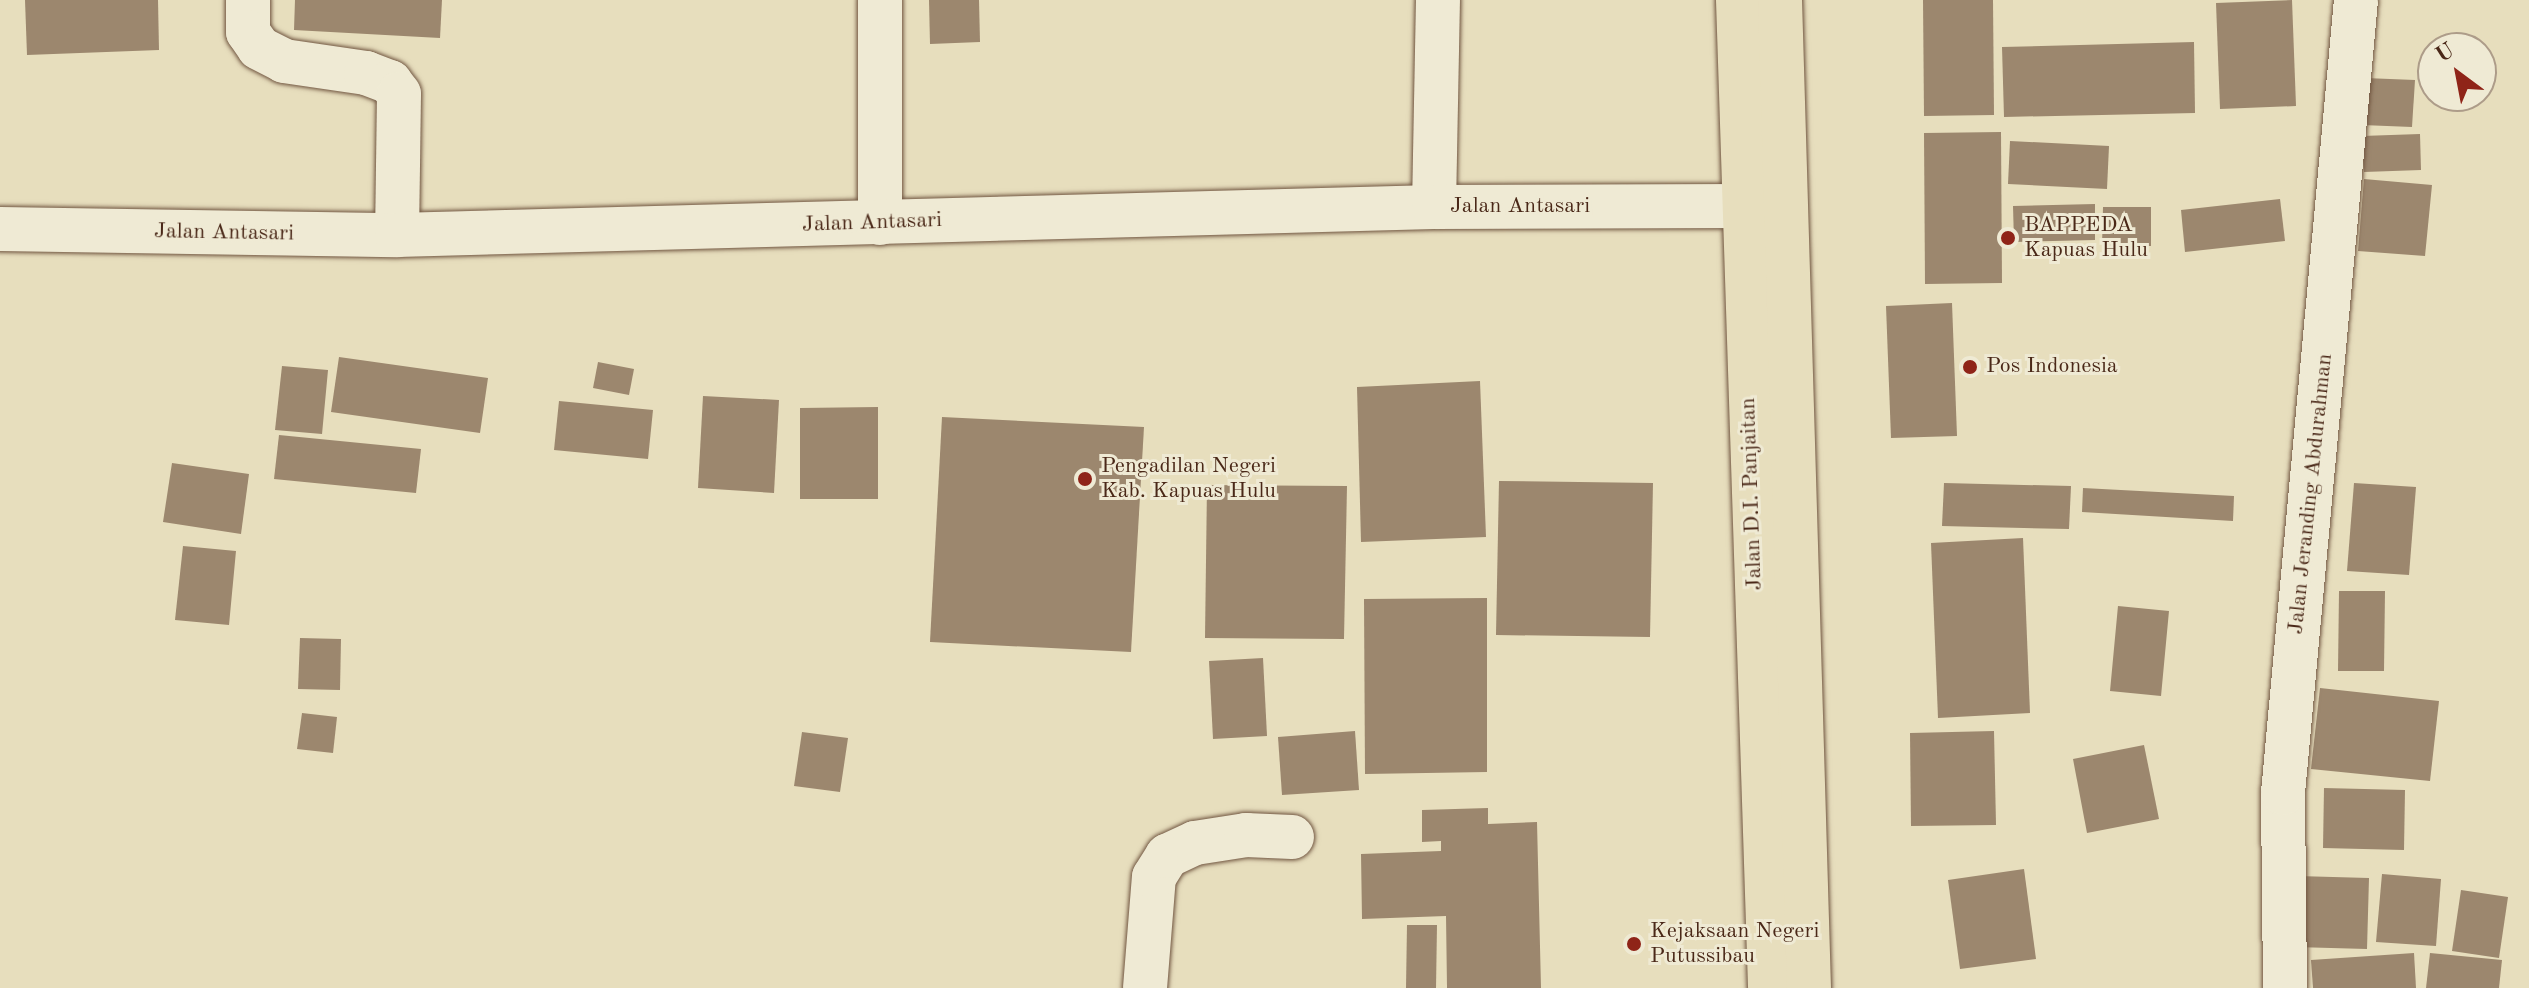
<!DOCTYPE html>
<style>
body{margin:0}
#map{position:relative;width:2529px;height:988px;overflow:hidden;background:#e7debd;font-family:"Old Standard TT",serif}
div>[style]{position:absolute}
[style*='--x']{left:calc(var(--x)*1px);top:calc(var(--y)*1px);width:calc(var(--w)*1px);rotate:calc(var(--a)*1deg)}
.building>*{inset:0;background:#9c876e}
.roads{filter:drop-shadow(0 0 2px #715641) drop-shadow(0 0 2px #715641)}
.minor>*{height:44px;margin:-22px;padding:0 22px;transform-origin:22px;border-radius:22px;background:#efead4}
.highway>*{height:44px;margin:-22px;padding:0 22px;transform-origin:22px;border-radius:22px;background:#e7debd}
.dots>*{width:22px;height:22px;translate:-50% -50%;box-sizing:border-box;border:4px solid #efead4;border-radius:50%}
span{translate:-50% -50%;white-space:nowrap;text-align:center;line-height:1.15;-webkit-text-stroke:6px #efead4;paint-order:stroke}
.street-label{font-size:22px;color:#4a2818}
.poi-label{font-size:22px;color:#4a2818}
.left{translate:0 -50%;text-align:left}
.north{position:absolute;left:2417px;top:32px;width:80px;height:80px;box-sizing:border-box;background:#efead4;border:2px solid #ad9c89;border-radius:50%;rotate:328deg;font-size:22px;font-weight:700;line-height:32px;text-align:center;color:#4a2818}
.north::after{content:'';display:block;margin:auto;width:28px;height:36px;background:#8f2418;clip-path:polygon(50% 0,100% 100%,50% 72%,0 100%)}
</style>
<div id="map">
<div class="building">
<div style="clip-path:polygon(25px 0,158px 0,159px 50px,27px 55px)"></div>
<div style="clip-path:polygon(295px 0,442px 0,440px 38px,294px 30px)"></div>
<div style="clip-path:polygon(929px 0,979px 0,980px 42px,930px 44px)"></div>
<div style="clip-path:polygon(1923px 0,1993px 0,1994px 115px,1924px 116px)"></div>
<div style="clip-path:polygon(2292px 0,2296px 106px,2220px 109px,2216px 3px)"></div>
<div style="clip-path:polygon(2194px 42px,2195px 113px,2004px 117px,2002px 47px)"></div>
<div style="clip-path:polygon(2365px 78px,2415px 80px,2412px 127px,2362px 125px)"></div>
<div style="clip-path:polygon(2001px 132px,2002px 283px,1925px 284px,1924px 133px)"></div>
<div style="clip-path:polygon(2420px 134px,2421px 170px,2364px 172px,2362px 136px)"></div>
<div style="clip-path:polygon(2010px 141px,2109px 146px,2107px 189px,2008px 184px)"></div>
<div style="clip-path:polygon(2364px 179px,2432px 185px,2425px 256px,2358px 251px)"></div>
<div style="clip-path:polygon(2280px 199px,2285px 241px,2185px 252px,2181px 210px)"></div>
<div style="clip-path:polygon(2095px 204px,2095px 240px,2014px 242px,2013px 206px)"></div>
<div style="clip-path:polygon(2103px 207px,2151px 207px,2151px 246px,2102px 246px)"></div>
<div style="clip-path:polygon(1952px 303px,1957px 436px,1891px 438px,1886px 306px)"></div>
<div style="clip-path:polygon(339px 357px,488px 378px,480px 433px,331px 412px)"></div>
<div style="clip-path:polygon(598px 362px,634px 369px,629px 395px,593px 388px)"></div>
<div style="clip-path:polygon(282px 366px,328px 370px,322px 434px,275px 430px)"></div>
<div style="clip-path:polygon(1480px 381px,1486px 537px,1361px 542px,1357px 387px)"></div>
<div style="clip-path:polygon(703px 396px,779px 400px,774px 493px,698px 488px)"></div>
<div style="clip-path:polygon(559px 401px,653px 410px,648px 459px,554px 450px)"></div>
<div style="clip-path:polygon(878px 407px,878px 499px,800px 499px,800px 408px)"></div>
<div style="clip-path:polygon(942px 417px,1144px 427px,1131px 652px,930px 642px)"></div>
<div style="clip-path:polygon(279px 435px,421px 449px,416px 493px,274px 479px)"></div>
<div style="clip-path:polygon(172px 463px,249px 474px,241px 534px,163px 522px)"></div>
<div style="clip-path:polygon(1499px 481px,1653px 483px,1650px 637px,1496px 635px)"></div>
<div style="clip-path:polygon(1944px 483px,2071px 486px,2069px 529px,1942px 526px)"></div>
<div style="clip-path:polygon(2354px 483px,2416px 487px,2409px 575px,2347px 571px)"></div>
<div style="clip-path:polygon(1207px 485px,1347px 486px,1344px 639px,1205px 638px)"></div>
<div style="clip-path:polygon(2083px 488px,2234px 496px,2233px 521px,2082px 512px)"></div>
<div style="clip-path:polygon(2023px 538px,2030px 713px,1938px 718px,1931px 543px)"></div>
<div style="clip-path:polygon(183px 546px,236px 551px,229px 625px,175px 620px)"></div>
<div style="clip-path:polygon(2339px 591px,2385px 591px,2384px 671px,2338px 671px)"></div>
<div style="clip-path:polygon(1487px 598px,1487px 772px,1365px 774px,1364px 599px)"></div>
<div style="clip-path:polygon(2118px 606px,2169px 611px,2161px 696px,2110px 691px)"></div>
<div style="clip-path:polygon(300px 638px,341px 639px,340px 690px,298px 689px)"></div>
<div style="clip-path:polygon(1263px 658px,1267px 736px,1213px 739px,1209px 661px)"></div>
<div style="clip-path:polygon(2320px 688px,2439px 701px,2430px 781px,2311px 769px)"></div>
<div style="clip-path:polygon(302px 713px,337px 717px,333px 753px,297px 749px)"></div>
<div style="clip-path:polygon(1355px 731px,1359px 790px,1282px 795px,1278px 737px)"></div>
<div style="clip-path:polygon(1994px 731px,1996px 825px,1911px 826px,1910px 733px)"></div>
<div style="clip-path:polygon(802px 732px,848px 738px,840px 792px,794px 786px)"></div>
<div style="clip-path:polygon(2144px 745px,2159px 819px,2087px 833px,2073px 759px)"></div>
<div style="clip-path:polygon(2324px 788px,2405px 790px,2404px 850px,2323px 848px)"></div>
<div style="clip-path:polygon(1488px 808px,1488px 824px,1537px 822px,1541px 988px,1447px 988px,1446px 916px,1362px 919px,1361px 854px,1441px 851px,1441px 841px,1422px 842px,1422px 810px)"></div>
<div style="clip-path:polygon(2024px 869px,2036px 959px,1960px 969px,1948px 880px)"></div>
<div style="clip-path:polygon(2382px 874px,2441px 879px,2436px 946px,2376px 942px)"></div>
<div style="clip-path:polygon(2297px 876px,2369px 878px,2367px 949px,2295px 947px)"></div>
<div style="clip-path:polygon(2461px 890px,2508px 897px,2499px 958px,2452px 951px)"></div>
<div style="clip-path:polygon(1407px 925px,1437px 925px,1436px 988px,1406px 988px)"></div>
<div style="clip-path:polygon(2414px 953px,2416px 988px,2313px 988px,2311px 960px)"></div>
<div style="clip-path:polygon(2430px 953px,2502px 960px,2499px 988px,2426px 988px)"></div>
</div>
<div class="roads">
<div class="minor">
<div style="--x:248;--y:0;--w:32;--a:90"></div>
<div style="--x:248;--y:32;--w:19;--a:55"></div>
<div style="--x:259;--y:48;--w:28;--a:27"></div>
<div style="--x:284;--y:61;--w:83;--a:8.3"></div>
<div style="--x:366;--y:73;--w:26;--a:21"></div>
<div style="--x:390;--y:82;--w:15;--a:53"></div>
<div style="--x:399;--y:94;--w:141;--a:90.8"></div>
<div style="--x:1434;--y:207;--w:207;--a:-88.9"></div>
<div style="--x:880;--y:223;--w:223;--a:-90"></div>
<div style="--x:0;--y:229;--w:397;--a:0.9"></div>
<div style="--x:397;--y:235;--w:1037;--a:-1.55"></div>
<div style="--x:1434;--y:207;--w:310;--a:-0.2"></div>
<div style="--x:1145;--y:988;--w:111;--a:-85.4"></div>
<div style="--x:1154;--y:877;--w:25;--a:-58"></div>
<div style="--x:1167;--y:856;--w:31;--a:-25"></div>
<div style="--x:1195;--y:843;--w:52;--a:-8.9"></div>
<div style="--x:1246;--y:835;--w:46;--a:2.5"></div>
<div style="--x:2285;--y:988;--w:195;--a:-90.6"></div>
<div style="--x:2283;--y:793;--w:796;--a:-84.74"></div>
</div>
<div class="highway">
<div style="--x:1738;--y:0;--w:989;--a:88.14"></div>
<div style="--x:1780;--y:0;--w:988;--a:88.32"></div>
</div>
</div>
<div class="dots">
<div style="left:2008px;top:238px;background:#8f2418"></div>
<div style="left:1970px;top:367px;background:#8f2418"></div>
<div style="left:1085px;top:479px;background:#8f2418"></div>
<div style="left:1634px;top:944px;background:#8f2418"></div>
</div>
<div class="street-label">
<span style="left:1520px;top:207px">Jalan Antasari</span>
<span style="left:872px;top:223px;rotate:-2deg">Jalan Antasari</span>
<span style="left:224px;top:233px;rotate:1deg">Jalan Antasari</span>
<span style="left:1752px;top:494px;rotate:-92deg">Jalan D.I. Panjaitan</span>
<span style="left:2311px;top:494px;rotate:-84deg">Jalan Jeranding Abdurahman</span>
</div>
<div class="poi-label">
<span class="left" style="left:2024px;top:238px">BAPPEDA<br>Kapuas Hulu</span>
<span class="left" style="left:1986px;top:367px">Pos Indonesia</span>
<span class="left" style="left:1101px;top:479px">Pengadilan Negeri<br>Kab. Kapuas Hulu</span>
<span class="left" style="left:1650px;top:944px">Kejaksaan Negeri<br>Putussibau</span>
</div>
<div class="north">U</div>
</div>
